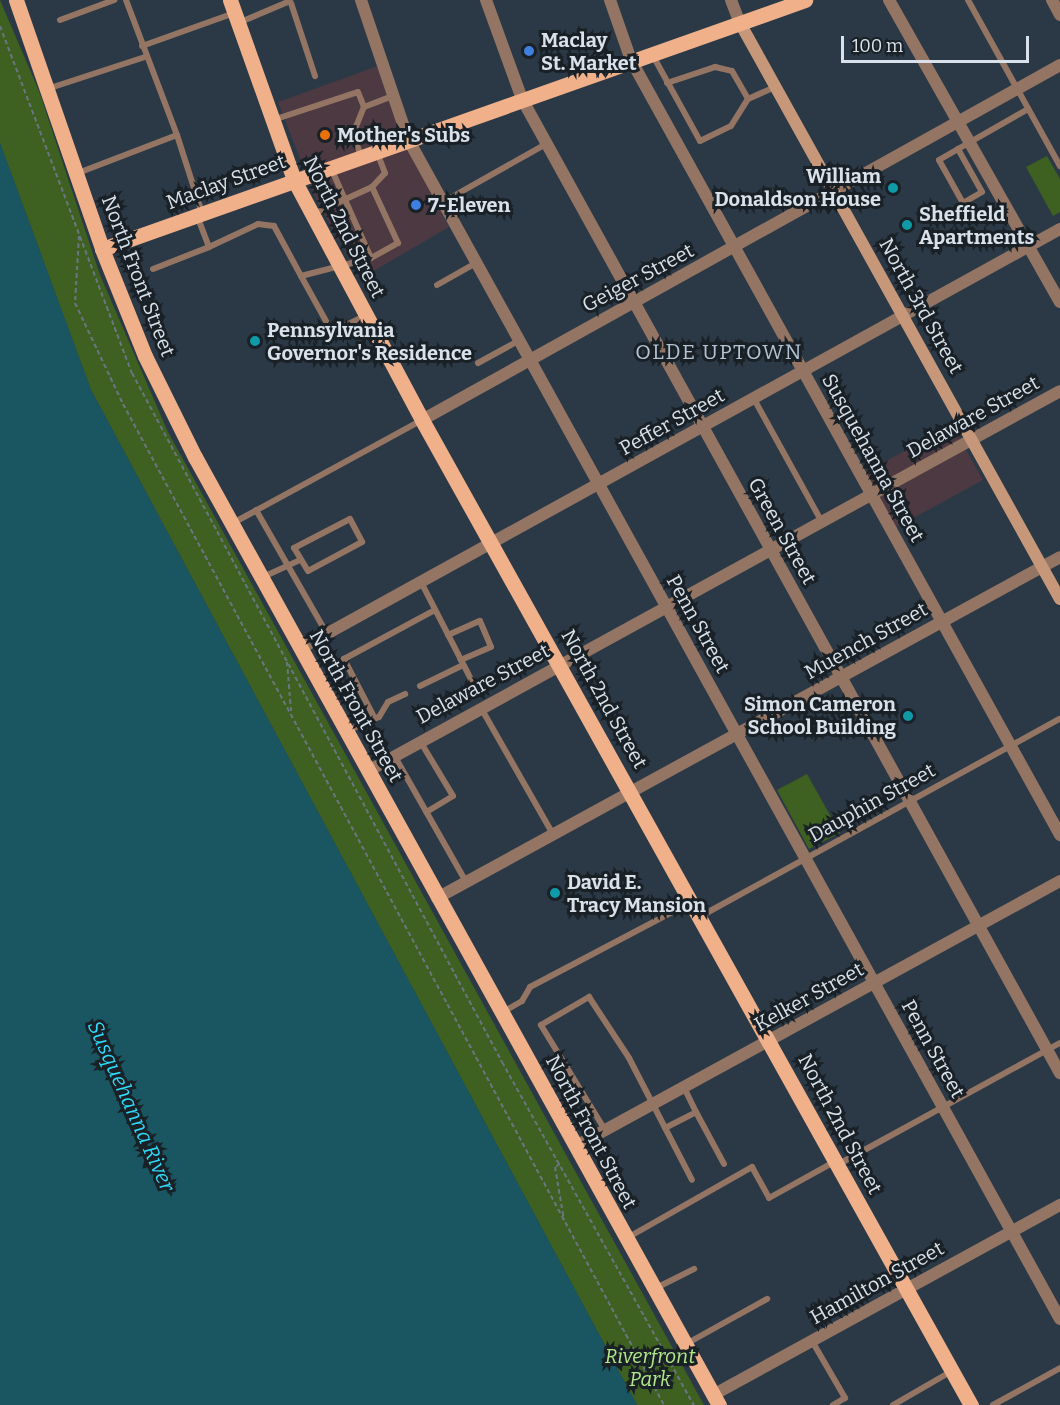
<!DOCTYPE html>
<style>
body{margin:0}
#map{position:relative;width:1060px;height:1405px;overflow:hidden;background:#2b3946;font-family:Bitter,serif}
div>[style]{position:absolute}
[style*='--x']{left:calc(var(--x)*1px);top:calc(var(--y)*1px);width:calc(var(--w)*1px);rotate:calc(var(--a)*1deg)}
.commercial>*{inset:0;background:#4c3942}
.green>*{inset:0;background:#3e6021}
.water>*{inset:0;background:#195661}
.path>*{height:2px;margin-top:-1px;transform-origin:0;background:repeating-linear-gradient(90deg,#697681 0 4.5px,transparent 0 7.5px)}
.service>*{height:6px;margin:-3px;padding:0 3px;transform-origin:3px;border-radius:3px;background:#947563}
.minor>*{height:12px;margin:-6px;padding:0 6px;transform-origin:6px;border-radius:6px;background:#947563}
.secondary>*{height:12px;margin:-6px;padding:0 6px;transform-origin:6px;border-radius:6px;background:#c79779}
.primary>*{height:15px;margin:-7.5px;padding:0 7.5px;transform-origin:7.5px;border-radius:7.5px;background:#efb08a}
.dots>*{width:16px;height:16px;translate:-50% -50%;box-sizing:border-box;border:3px solid #192026;border-radius:50%}
span{translate:-50% -50%;white-space:nowrap;text-align:center;line-height:1.15;-webkit-text-stroke:6px #192026;paint-order:stroke}
.poi-label{font-size:20px;color:#d9e2eb;font-weight:700}
.left{translate:0 -50%;text-align:left}
.right{translate:-100% -50%;text-align:right}
.street-label{font-size:20px;color:#d9e2eb}
.park-label{font-size:20px;color:#b2e88a;font-style:italic}
.neighbourhood-label{font-size:21px;color:#b2c4d4;letter-spacing:1.5px}
.water-label{font-size:21px;color:#2fd9f8;font-style:italic}
.scale{position:absolute;left:841px;top:36px;width:188px;height:27px;box-sizing:border-box;border:3px solid #d9e2eb;border-top:0;padding-left:8px;font-size:18px;line-height:21px;white-space:nowrap;color:#d9e2eb;-webkit-text-stroke:4px #192026;paint-order:stroke}
</style>
<div id="map">
<div class="commercial">
<div style="clip-path:polygon(378px 66px,410px 152px,449px 227px,360px 279px,315px 197px,278px 102px)"></div>
<div style="clip-path:polygon(952px 425px,983px 480px,893px 529px,862px 474px)"></div>
</div>
<div class="green">
<div style="clip-path:polygon(0 0,39px 91px,100px 275px,168px 432px,704px 1405px,637px 1405px,91px 390px,0 143px)"></div>
<div style="clip-path:polygon(1047px 156px,1060px 179px,1060px 212px,1053px 216px,1026px 167px)"></div>
<div style="clip-path:polygon(807px 774px,840px 833px,809px 849px,777px 790px)"></div>
</div>
<div class="water">
<div style="clip-path:polygon(0 143px,91px 390px,637px 1405px,0 1405px)"></div>
</div>
<div class="path">
<div style="--x:0;--y:26;--w:371;--a:69.2"></div>
<div style="--x:132;--y:373;--w:782;--a:61.76"></div>
<div style="--x:502;--y:1062;--w:393;--a:60.8"></div>
<div style="--x:79;--y:236;--w:67;--a:93.4"></div>
<div style="--x:75;--y:303;--w:112;--a:64.6"></div>
<div style="--x:123;--y:404;--w:1138;--a:61.61"></div>
<div style="--x:287;--y:662;--w:49;--a:85.3"></div>
<div style="--x:560;--y:1164;--w:6;--a:149"></div>
<div style="--x:555;--y:1167;--w:54;--a:80.4"></div>
</div>
<div class="service">
<div style="--x:126;--y:0;--w:144;--a:69.3"></div>
<div style="--x:968;--y:0;--w:190;--a:61"></div>
<div style="--x:291;--y:3;--w:77;--a:71.8"></div>
<div style="--x:60;--y:20;--w:58;--a:-20.3"></div>
<div style="--x:238;--y:23;--w:56;--a:-22.9"></div>
<div style="--x:142;--y:46;--w:98;--a:-19.7"></div>
<div style="--x:652;--y:54;--w:99;--a:61.1"></div>
<div style="--x:700;--y:141;--w:34;--a:-26"></div>
<div style="--x:731;--y:126;--w:32;--a:-58"></div>
<div style="--x:748;--y:99;--w:32;--a:-24"></div>
<div style="--x:667;--y:83;--w:51;--a:-18.4"></div>
<div style="--x:715;--y:67;--w:17;--a:13"></div>
<div style="--x:732;--y:71;--w:32;--a:60"></div>
<div style="--x:47;--y:89;--w:103;--a:-18.1"></div>
<div style="--x:273;--y:120;--w:89;--a:-18.2"></div>
<div style="--x:358;--y:92;--w:16;--a:68"></div>
<div style="--x:364;--y:107;--w:31;--a:-21"></div>
<div style="--x:958;--y:149;--w:49;--a:60.8"></div>
<div style="--x:982;--y:192;--w:22;--a:150"></div>
<div style="--x:963;--y:203;--w:49;--a:-119.2"></div>
<div style="--x:939;--y:160;--w:22;--a:-30"></div>
<div style="--x:958;--y:149;--w:81;--a:-29.7"></div>
<div style="--x:361;--y:156;--w:23;--a:-110"></div>
<div style="--x:353;--y:134;--w:29;--a:-68"></div>
<div style="--x:78;--y:173;--w:106;--a:-21"></div>
<div style="--x:177;--y:135;--w:82;--a:72.2"></div>
<div style="--x:443;--y:202;--w:118;--a:-29.4"></div>
<div style="--x:313;--y:214;--w:65;--a:-24.6"></div>
<div style="--x:372;--y:187;--w:19;--a:-47"></div>
<div style="--x:385;--y:173;--w:22;--a:-111"></div>
<div style="--x:209;--y:247;--w:54;--a:-25.1"></div>
<div style="--x:258;--y:224;--w:16;--a:7"></div>
<div style="--x:274;--y:226;--w:57;--a:61.6"></div>
<div style="--x:301;--y:276;--w:72;--a:-14.4"></div>
<div style="--x:371;--y:258;--w:98;--a:-114"></div>
<div style="--x:371;--y:258;--w:31;--a:-29"></div>
<div style="--x:398;--y:243;--w:62;--a:-114.9"></div>
<div style="--x:153;--y:269;--w:60;--a:-21.4"></div>
<div style="--x:209;--y:247;--w:33;--a:-111"></div>
<div style="--x:301;--y:276;--w:64;--a:61"></div>
<div style="--x:332;--y:332;--w:37;--a:-26"></div>
<div style="--x:437;--y:285;--w:45;--a:-29.4"></div>
<div style="--x:478;--y:363;--w:48;--a:-28.7"></div>
<div style="--x:754;--y:399;--w:141;--a:61.1"></div>
<div style="--x:256;--y:510;--w:143;--a:60.2"></div>
<div style="--x:350;--y:519;--w:26;--a:62"></div>
<div style="--x:362;--y:542;--w:61;--a:151.8"></div>
<div style="--x:308;--y:571;--w:27;--a:-121"></div>
<div style="--x:294;--y:548;--w:63;--a:-27.4"></div>
<div style="--x:233;--y:523;--w:215;--a:-28.6"></div>
<div style="--x:263;--y:577;--w:41;--a:-24.7"></div>
<div style="--x:421;--y:582;--w:123;--a:62.8"></div>
<div style="--x:448;--y:635;--w:35;--a:-24"></div>
<div style="--x:480;--y:621;--w:28;--a:67"></div>
<div style="--x:491;--y:647;--w:33;--a:157"></div>
<div style="--x:420;--y:686;--w:48;--a:-26"></div>
<div style="--x:481;--y:708;--w:145;--a:60.3"></div>
<div style="--x:375;--y:719;--w:68;--a:-117.3"></div>
<div style="--x:344;--y:659;--w:103;--a:-28.3"></div>
<div style="--x:347;--y:731;--w:35;--a:-24"></div>
<div style="--x:379;--y:717;--w:17;--a:-59"></div>
<div style="--x:388;--y:702;--w:19;--a:-25"></div>
<div style="--x:420;--y:741;--w:64;--a:59"></div>
<div style="--x:453;--y:796;--w:31;--a:149"></div>
<div style="--x:394;--y:755;--w:146;--a:60.4"></div>
<div style="--x:701;--y:916;--w:409;--a:-28.8"></div>
<div style="--x:503;--y:1012;--w:22;--a:-30"></div>
<div style="--x:522;--y:1001;--w:16;--a:-60"></div>
<div style="--x:530;--y:987;--w:180;--a:-27.8"></div>
<div style="--x:696;--y:1112;--w:59;--a:61.7"></div>
<div style="--x:665;--y:1128;--w:35;--a:-27"></div>
<div style="--x:696;--y:1112;--w:28;--a:-116"></div>
<div style="--x:605;--y:1130;--w:123;--a:-121.4"></div>
<div style="--x:541;--y:1025;--w:56;--a:-30.3"></div>
<div style="--x:589;--y:997;--w:73;--a:56.7"></div>
<div style="--x:629;--y:1058;--w:137;--a:62.7"></div>
<div style="--x:837;--y:1165;--w:254;--a:-28.7"></div>
<div style="--x:627;--y:1238;--w:144;--a:-29.6"></div>
<div style="--x:752;--y:1167;--w:35;--a:61"></div>
<div style="--x:769;--y:1198;--w:74;--a:-29"></div>
<div style="--x:654;--y:1289;--w:45;--a:-26.6"></div>
<div style="--x:812;--y:1341;--w:66;--a:59.9"></div>
<div style="--x:845;--y:1398;--w:14;--a:150"></div>
<div style="--x:686;--y:1344;--w:93;--a:-29.1"></div>
<div style="--x:893;--y:1405;--w:68;--a:-30"></div>
<div style="--x:993;--y:1405;--w:77;--a:-28.9"></div>
</div>
<div class="minor">
<div style="--x:361;--y:0;--w:147;--a:71.3"></div>
<div style="--x:408;--y:139;--w:1348;--a:61.08"></div>
<div style="--x:486;--y:0;--w:105;--a:70"></div>
<div style="--x:522;--y:99;--w:1113;--a:61.09"></div>
<div style="--x:610;--y:0;--w:64;--a:70.7"></div>
<div style="--x:631;--y:60;--w:886;--a:61.03"></div>
<div style="--x:731;--y:0;--w:25;--a:69"></div>
<div style="--x:889;--y:0;--w:347;--a:60.5"></div>
<div style="--x:1052;--y:0;--w:17;--a:62"></div>
<div style="--x:422;--y:420;--w:730;--a:-29.09"></div>
<div style="--x:301;--y:648;--w:867;--a:-28.9"></div>
<div style="--x:368;--y:771;--w:789;--a:-28.77"></div>
<div style="--x:437;--y:898;--w:710;--a:-28.69"></div>
<div style="--x:576;--y:1146;--w:552;--a:-28.7"></div>
<div style="--x:713;--y:1395;--w:396;--a:-28.7"></div>
</div>
<div class="secondary">
<div style="--x:740;--y:23;--w:659;--a:60.95"></div>
</div>
<div class="primary">
<div style="--x:16;--y:0;--w:263;--a:70.9"></div>
<div style="--x:102;--y:249;--w:115;--a:68.1"></div>
<div style="--x:145;--y:356;--w:113;--a:63.7"></div>
<div style="--x:195;--y:457;--w:1083;--a:61.07"></div>
<div style="--x:230;--y:0;--w:191;--a:70.4"></div>
<div style="--x:294;--y:180;--w:272;--a:61.9"></div>
<div style="--x:422;--y:420;--w:1128;--a:60.87"></div>
<div style="--x:102;--y:249;--w:746;--a:-19.5"></div>
</div>
<div class="dots">
<div style="left:529px;top:51px;background:#3f7fe0"></div>
<div style="left:325px;top:135px;background:#e8710a"></div>
<div style="left:893px;top:188px;background:#0f9aa8"></div>
<div style="left:416px;top:205px;background:#3f7fe0"></div>
<div style="left:907px;top:225px;background:#0f9aa8"></div>
<div style="left:255px;top:341px;background:#0f9aa8"></div>
<div style="left:908px;top:716px;background:#0f9aa8"></div>
<div style="left:555px;top:893px;background:#0f9aa8"></div>
</div>
<div class="poi-label">
<span class="left" style="left:541px;top:52px">Maclay<br>St. Market</span>
<span class="left" style="left:337px;top:135px">Mother's Subs</span>
<span class="right" style="left:881px;top:188px">William<br>Donaldson House</span>
<span class="left" style="left:428px;top:205px">7-Eleven</span>
<span class="left" style="left:919px;top:226px">Sheffield<br>Apartments</span>
<span class="left" style="left:267px;top:342px">Pennsylvania<br>Governor's Residence</span>
<span class="right" style="left:896px;top:716px">Simon Cameron<br>School Building</span>
<span class="left" style="left:567px;top:894px">David E.<br>Tracy Mansion</span>
</div>
<div class="street-label">
<span style="left:226px;top:182px;rotate:-20deg">Maclay Street</span>
<span style="left:344px;top:227px;rotate:63deg">North 2nd Street</span>
<span style="left:138px;top:276px;rotate:69deg">North Front Street</span>
<span style="left:638px;top:278px;rotate:-28deg">Geiger Street</span>
<span style="left:921px;top:306px;rotate:61deg">North 3rd Street</span>
<span style="left:973px;top:417px;rotate:-29deg">Delaware Street</span>
<span style="left:672px;top:422px;rotate:-29deg">Peffer Street</span>
<span style="left:873px;top:458px;rotate:61deg">Susquehanna Street</span>
<span style="left:782px;top:531px;rotate:61deg">Green Street</span>
<span style="left:698px;top:624px;rotate:61deg">Penn Street</span>
<span style="left:866px;top:641px;rotate:-29deg">Muench Street</span>
<span style="left:483px;top:684px;rotate:-28deg">Delaware Street</span>
<span style="left:604px;top:699px;rotate:61deg">North 2nd Street</span>
<span style="left:356px;top:706px;rotate:61deg">North Front Street</span>
<span style="left:872px;top:803px;rotate:-29deg">Dauphin Street</span>
<span style="left:809px;top:997px;rotate:-29deg">Kelker Street</span>
<span style="left:933px;top:1049px;rotate:61deg">Penn Street</span>
<span style="left:840px;top:1124px;rotate:62deg">North 2nd Street</span>
<span style="left:591px;top:1132px;rotate:62deg">North Front Street</span>
<span style="left:877px;top:1283px;rotate:-29deg">Hamilton Street</span>
</div>
<div class="park-label">
<span style="left:650px;top:1368px">Riverfront<br>Park</span>
</div>
<div class="neighbourhood-label">
<span style="left:719px;top:352px">OLDE UPTOWN</span>
</div>
<div class="water-label">
<span style="left:131px;top:1106px;rotate:66deg">Susquehanna River</span>
</div>
<div class="scale">100 m</div>
</div>
